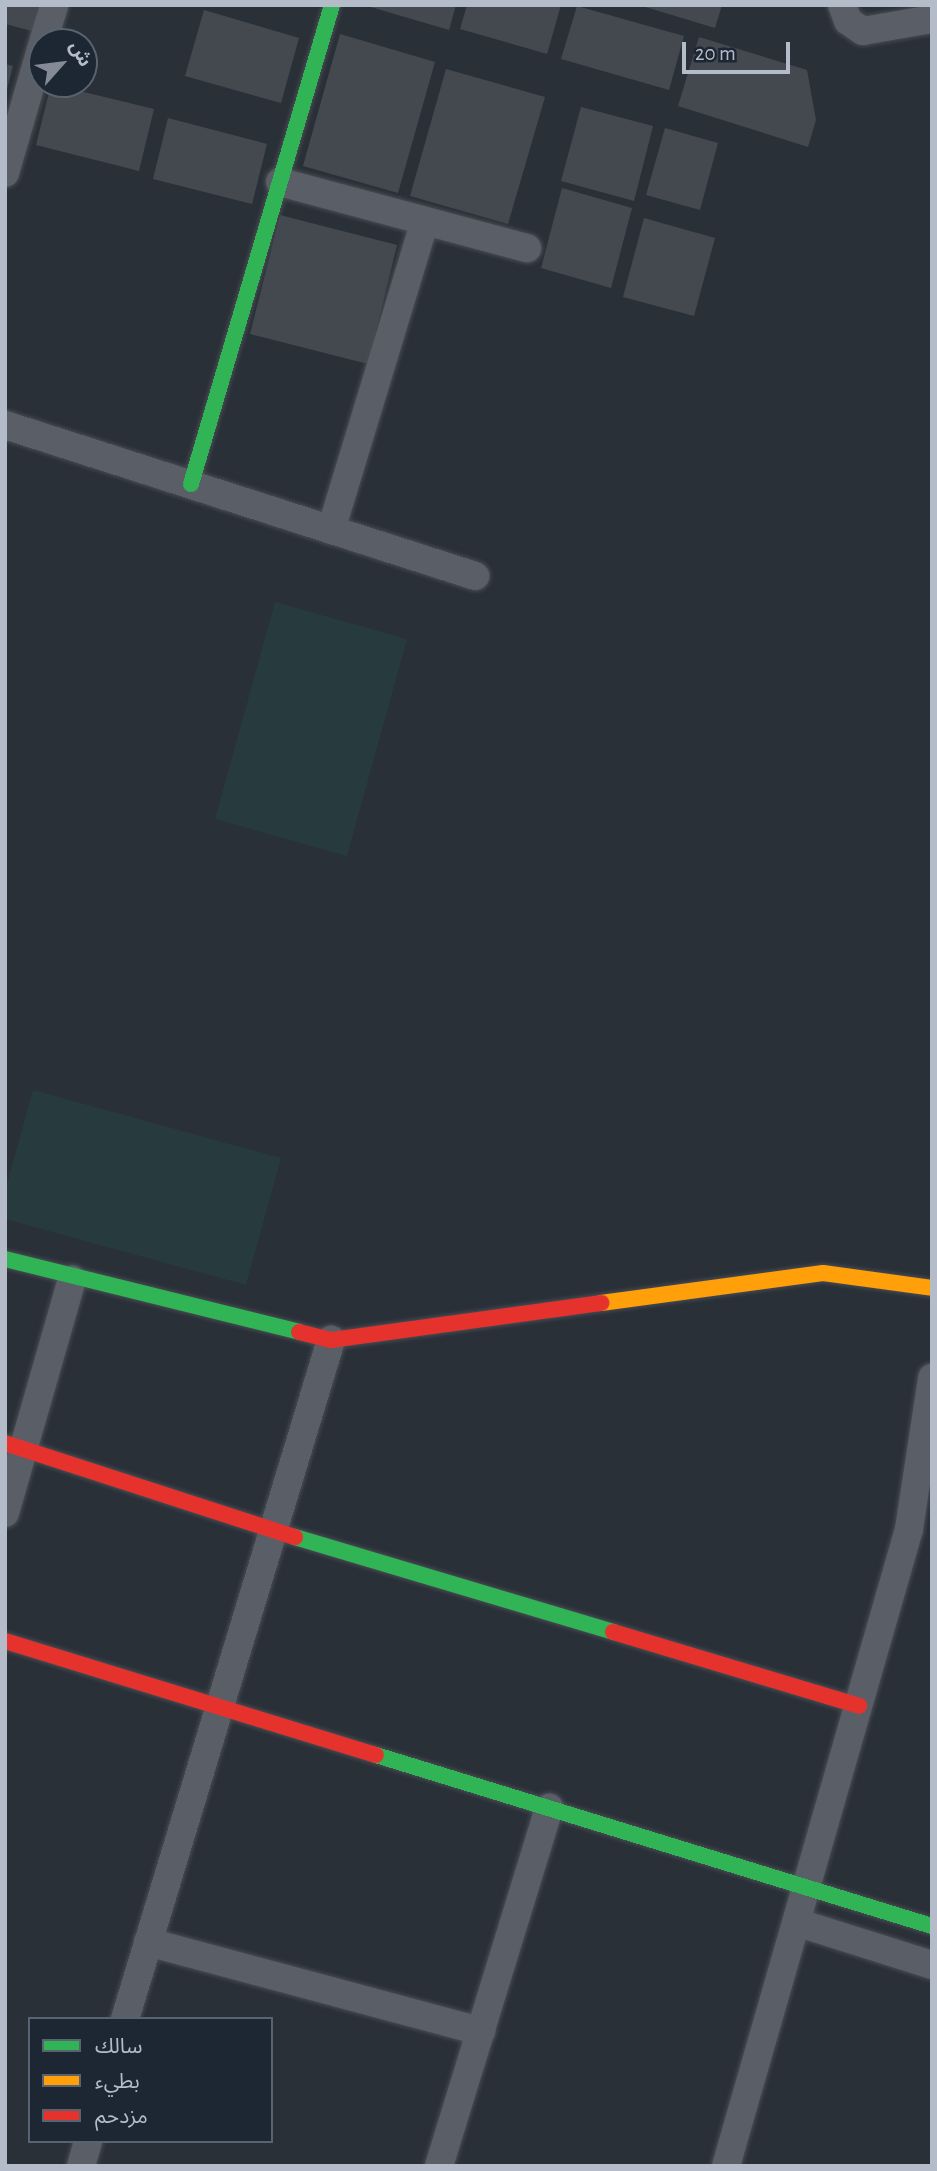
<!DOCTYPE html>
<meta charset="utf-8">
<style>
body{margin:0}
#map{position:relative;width:937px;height:2171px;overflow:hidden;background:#2a3038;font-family:"Alegreya Sans","Noto Sans Arabic",sans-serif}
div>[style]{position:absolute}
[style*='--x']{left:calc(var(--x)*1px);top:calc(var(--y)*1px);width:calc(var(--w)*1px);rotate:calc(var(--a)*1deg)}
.green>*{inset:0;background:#273a3e}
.building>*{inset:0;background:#444950}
.roads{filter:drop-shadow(0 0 2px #484c53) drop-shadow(0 0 2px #484c53)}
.street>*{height:28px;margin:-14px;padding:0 14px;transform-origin:14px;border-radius:14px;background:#5a5e66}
.fast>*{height:16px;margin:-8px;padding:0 8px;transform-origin:8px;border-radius:8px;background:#30b455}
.slow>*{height:16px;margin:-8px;padding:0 8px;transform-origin:8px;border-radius:8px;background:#ff9f0a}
.jam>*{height:16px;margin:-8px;padding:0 8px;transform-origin:8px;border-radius:8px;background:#e5322d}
span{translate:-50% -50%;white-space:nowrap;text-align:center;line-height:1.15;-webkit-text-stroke:5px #1d2633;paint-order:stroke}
.frame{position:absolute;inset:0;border:7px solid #b4bcc9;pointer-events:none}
.legend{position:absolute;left:28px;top:2017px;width:245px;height:126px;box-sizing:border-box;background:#1d2633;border:2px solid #59626f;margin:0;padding:9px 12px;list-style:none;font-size:21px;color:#b4bcc9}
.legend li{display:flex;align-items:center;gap:14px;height:35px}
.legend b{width:35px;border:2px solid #59626f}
.north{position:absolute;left:28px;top:28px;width:70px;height:70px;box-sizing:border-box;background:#1d2633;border:2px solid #59626f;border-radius:50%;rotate:62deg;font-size:19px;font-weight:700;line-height:28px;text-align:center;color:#b4bcc9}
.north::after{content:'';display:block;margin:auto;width:24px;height:32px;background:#848b96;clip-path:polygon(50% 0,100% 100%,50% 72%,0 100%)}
.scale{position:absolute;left:682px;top:42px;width:108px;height:32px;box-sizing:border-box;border:4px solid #b4bcc9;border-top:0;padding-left:9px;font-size:21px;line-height:24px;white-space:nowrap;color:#b4bcc9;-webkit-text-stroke:5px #1d2633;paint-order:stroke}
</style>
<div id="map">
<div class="green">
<div style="clip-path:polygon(275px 602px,407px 639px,347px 856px,215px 819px)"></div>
<div style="clip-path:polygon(33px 1090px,281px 1158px,246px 1285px,5px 1219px,5px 1191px)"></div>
</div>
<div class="building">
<div style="clip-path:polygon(5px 5px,39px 5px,32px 31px,5px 24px)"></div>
<div style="clip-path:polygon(364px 5px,456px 5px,449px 30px)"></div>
<div style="clip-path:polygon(467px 5px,561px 5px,547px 54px,460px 29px)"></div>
<div style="clip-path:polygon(639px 5px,722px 5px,715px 28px)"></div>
<div style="clip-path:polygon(577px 6px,684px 36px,669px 90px,561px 59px)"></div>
<div style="clip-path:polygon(204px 10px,299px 38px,281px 103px,185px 76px)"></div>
<div style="clip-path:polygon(340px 34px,435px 62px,398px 193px,303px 166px)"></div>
<div style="clip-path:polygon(699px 37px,807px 70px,816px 120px,808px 147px,678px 106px)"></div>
<div style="clip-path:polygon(5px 64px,13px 66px,6px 93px,5px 93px)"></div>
<div style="clip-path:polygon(446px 69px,545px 97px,508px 224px,410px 196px)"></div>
<div style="clip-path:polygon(51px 84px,154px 109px,139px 171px,36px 145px)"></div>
<div style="clip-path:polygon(581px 107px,653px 126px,634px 201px,561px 181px)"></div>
<div style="clip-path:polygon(168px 118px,267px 144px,252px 204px,153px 179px)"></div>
<div style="clip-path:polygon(665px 128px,718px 143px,700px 210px,646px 195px)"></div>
<div style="clip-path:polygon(562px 188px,632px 208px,611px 288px,541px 268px)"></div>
<div style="clip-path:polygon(280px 215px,397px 245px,368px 364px,250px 334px)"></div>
<div style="clip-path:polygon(644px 218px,715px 238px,694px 316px,623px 297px)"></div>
</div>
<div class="roads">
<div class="street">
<div style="--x:842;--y:5;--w:17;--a:69"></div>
<div style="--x:848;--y:21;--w:18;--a:34"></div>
<div style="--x:863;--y:31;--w:70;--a:-9.9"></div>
<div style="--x:43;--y:42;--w:39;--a:-73"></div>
<div style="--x:5;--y:173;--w:132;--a:-73.8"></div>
<div style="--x:280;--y:182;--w:256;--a:15"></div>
<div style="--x:5;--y:425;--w:494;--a:17.8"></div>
<div style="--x:331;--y:530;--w:323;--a:-73.1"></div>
<div style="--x:5;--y:1513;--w:243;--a:-74"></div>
<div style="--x:799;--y:1923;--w:139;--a:17.5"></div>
<div style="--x:148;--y:1942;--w:345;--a:15"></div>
<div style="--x:125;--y:2019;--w:710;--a:-73.12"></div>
<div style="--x:81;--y:2166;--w:26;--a:-74"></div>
<div style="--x:439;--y:2166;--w:375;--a:-72.9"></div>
<div style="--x:726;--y:2166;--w:663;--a:-73.97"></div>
<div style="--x:909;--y:1529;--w:153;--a:-81.3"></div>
</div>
<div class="fast">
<div style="--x:191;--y:484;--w:499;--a:-73.6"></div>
<div style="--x:5;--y:1259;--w:303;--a:13.9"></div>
<div style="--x:295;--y:1537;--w:332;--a:16.6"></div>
<div style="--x:376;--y:1755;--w:582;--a:17.1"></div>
</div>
<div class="slow">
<div style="--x:601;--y:1303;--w:224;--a:-7.7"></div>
<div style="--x:823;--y:1273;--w:110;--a:7.8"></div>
</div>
<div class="jam">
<div style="--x:299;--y:1332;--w:33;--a:14"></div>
<div style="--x:331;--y:1340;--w:273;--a:-7.8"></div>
<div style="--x:5;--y:1443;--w:305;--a:18"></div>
<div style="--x:613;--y:1632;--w:257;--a:16.7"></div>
<div style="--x:5;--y:1641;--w:388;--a:17.1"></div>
</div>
</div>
<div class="frame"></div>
<ul class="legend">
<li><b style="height:9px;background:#30b455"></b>سالك</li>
<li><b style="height:9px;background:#ff9f0a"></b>بطيء</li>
<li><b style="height:9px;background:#e5322d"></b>مزدحم</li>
</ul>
<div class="north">ش</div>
<div class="scale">20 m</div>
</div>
